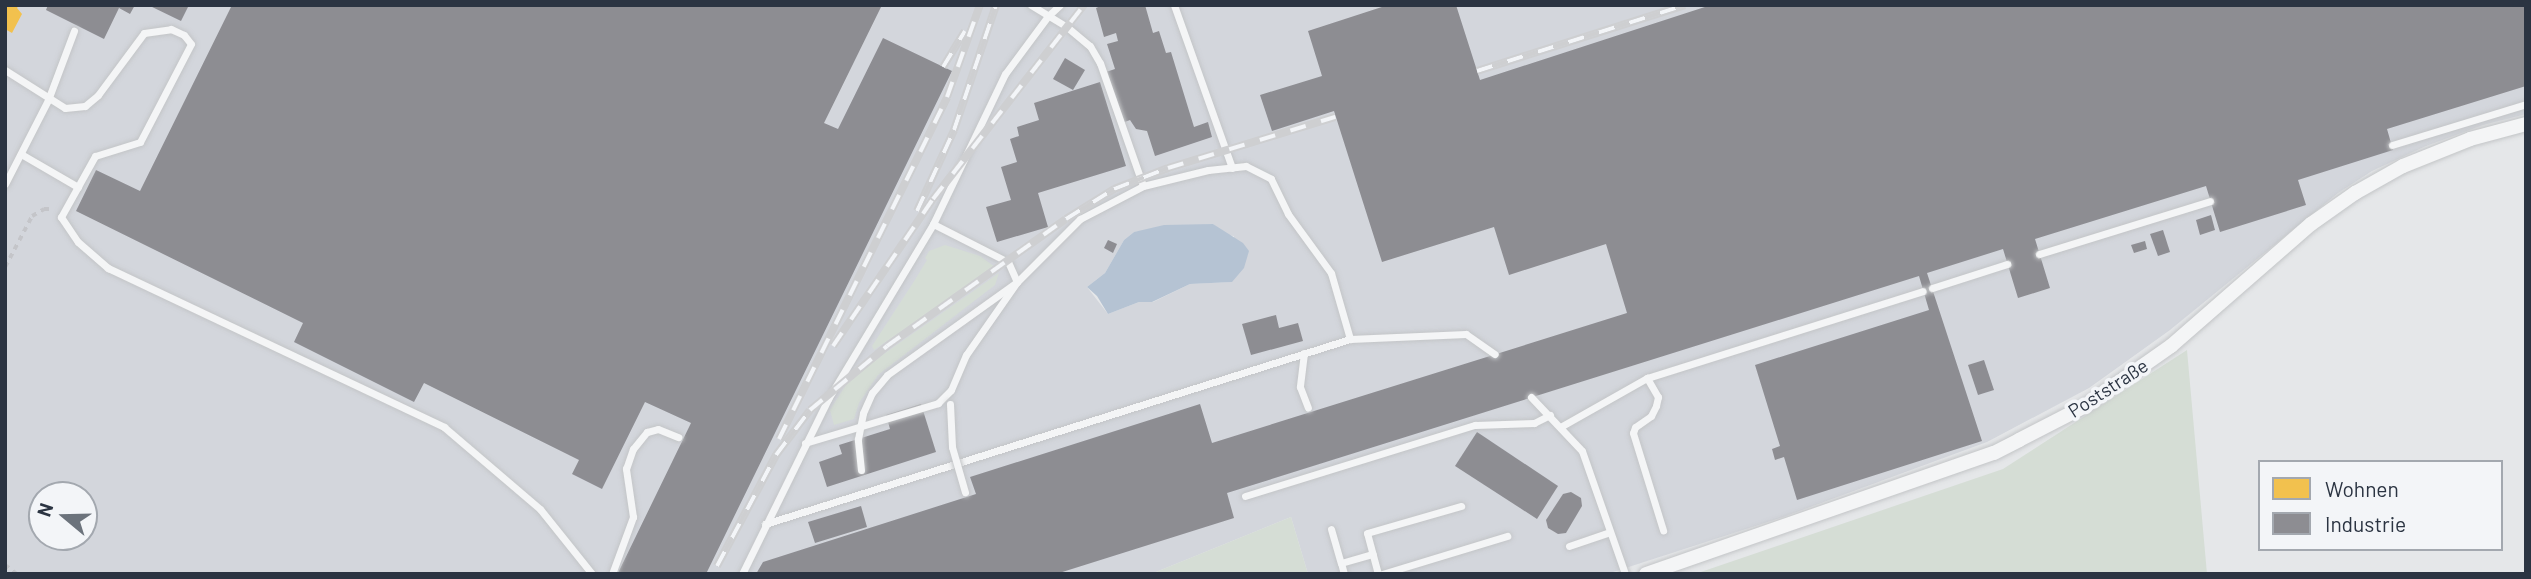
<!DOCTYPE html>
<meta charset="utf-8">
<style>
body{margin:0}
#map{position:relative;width:2531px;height:579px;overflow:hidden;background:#e5e7e9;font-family:Barlow,sans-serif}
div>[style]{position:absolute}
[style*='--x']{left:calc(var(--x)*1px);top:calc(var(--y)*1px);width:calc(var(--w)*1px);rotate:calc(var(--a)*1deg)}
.built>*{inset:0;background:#d3d6dc}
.green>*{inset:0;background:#d5ddd5}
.water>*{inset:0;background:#b5c3d3}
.homes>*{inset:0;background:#f2c14e}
.industry>*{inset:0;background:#8d8d92}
.path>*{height:3.5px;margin-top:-1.75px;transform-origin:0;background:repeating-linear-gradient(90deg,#c4c5c9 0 5px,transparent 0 10px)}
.roads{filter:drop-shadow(0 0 2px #c3c5c7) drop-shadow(0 0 2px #c3c5c7)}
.lane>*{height:7px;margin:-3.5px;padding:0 3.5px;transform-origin:3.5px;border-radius:3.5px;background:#f4f5f6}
.street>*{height:14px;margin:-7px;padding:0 7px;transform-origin:7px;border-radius:7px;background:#f4f5f6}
.rail>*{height:8px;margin-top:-4px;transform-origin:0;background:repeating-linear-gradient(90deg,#f3f5f8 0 16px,#cecfd1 0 32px);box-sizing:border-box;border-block:2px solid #cecfd1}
.bridges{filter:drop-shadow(0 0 2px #c3c5c7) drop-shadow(0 0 2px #c3c5c7)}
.lane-bridge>*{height:7px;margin:-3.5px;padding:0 3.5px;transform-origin:3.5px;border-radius:3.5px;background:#f4f5f6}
span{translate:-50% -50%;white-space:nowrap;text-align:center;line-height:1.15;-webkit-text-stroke:7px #f3f5f8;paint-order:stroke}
.street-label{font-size:19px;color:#2b3442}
.frame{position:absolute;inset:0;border:7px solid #2b3442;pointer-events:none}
.legend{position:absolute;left:2258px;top:460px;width:245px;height:91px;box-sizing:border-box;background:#f3f5f8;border:2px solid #a3a8af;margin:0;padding:9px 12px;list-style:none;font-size:21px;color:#2b3442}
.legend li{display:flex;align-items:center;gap:14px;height:35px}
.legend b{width:35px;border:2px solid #a3a8af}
.north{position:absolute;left:28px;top:481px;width:70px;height:70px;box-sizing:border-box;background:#f3f5f8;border:2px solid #a3a8af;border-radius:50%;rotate:289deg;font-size:19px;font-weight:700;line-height:28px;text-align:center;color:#2b3442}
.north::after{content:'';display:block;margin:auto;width:24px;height:32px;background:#6c737c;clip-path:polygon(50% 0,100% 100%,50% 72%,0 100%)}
</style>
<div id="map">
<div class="built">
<div style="clip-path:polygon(evenodd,5px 5px,2526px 5px,2526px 114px,2483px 125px,2426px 146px,2372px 171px,2338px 193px,2170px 330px,2089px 388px,1987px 442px,1783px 517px,1607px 574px,1308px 574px,1291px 517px,1151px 574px,5px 574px,5px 5px,1213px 224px,1226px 235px,1234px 236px,1232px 282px,1190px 284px,1153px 302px,1139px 302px,1108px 314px,1087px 287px,1105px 273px,1124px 240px,1134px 232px,1213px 224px,5px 5px,42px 495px,84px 495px,84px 537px,42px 537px,42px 495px)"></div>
</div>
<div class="green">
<div style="clip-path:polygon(945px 245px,980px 256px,995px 267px,874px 350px,872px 346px,913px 283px,927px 260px,925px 258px,929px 251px)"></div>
<div style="clip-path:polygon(999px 273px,995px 285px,878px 375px,859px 403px,854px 419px,834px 425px,830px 410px,851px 377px)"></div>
<div style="clip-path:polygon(2187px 350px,2207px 574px,1695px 574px,2003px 469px)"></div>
<div style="clip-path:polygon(1291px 517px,1308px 574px,1151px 574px)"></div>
</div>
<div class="water">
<div style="clip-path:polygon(1213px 224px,1243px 243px,1249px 251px,1244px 268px,1232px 282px,1190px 284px,1152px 302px,1139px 302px,1108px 314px,1097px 296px,1087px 287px,1105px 273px,1124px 240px,1134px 232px,1164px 225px)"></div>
</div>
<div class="homes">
<div style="clip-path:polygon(5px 5px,19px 5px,17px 8px,22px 14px,12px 33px,5px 29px)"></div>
</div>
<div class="industry">
<div style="clip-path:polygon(48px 5px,135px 5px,130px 14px,119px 8px,104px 39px,46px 10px)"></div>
<div style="clip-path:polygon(148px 5px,189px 5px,181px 21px)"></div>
<div style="clip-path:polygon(232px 5px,882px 5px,824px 123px,838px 129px,883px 38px,952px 71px,706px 574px,618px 573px,691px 423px,645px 402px,602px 489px,572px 474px,579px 460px,424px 383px,414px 402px,294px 342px,303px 323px,76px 211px,96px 170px,140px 191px)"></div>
<div style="clip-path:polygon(1103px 5px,1145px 5px,1153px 33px,1159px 31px,1166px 53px,1171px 52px,1194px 127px,1208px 122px,1212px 137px,1155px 156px,1147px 131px,1136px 129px,1130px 120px,1122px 123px,1106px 72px,1115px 69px,1107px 44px,1118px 41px,1116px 33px,1104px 37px,1096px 8px)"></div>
<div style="clip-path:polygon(1388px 5px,1456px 5px,1480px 80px,1711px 5px,2526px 5px,2526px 86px,2387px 129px,2393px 150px,2298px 180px,2306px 205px,2220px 232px,2206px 186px,2035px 239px,2050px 288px,2018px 298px,2003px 249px,1927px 273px,1982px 441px,1797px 500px,1784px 457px,1775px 460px,1772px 449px,1780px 446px,1755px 365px,1929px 310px,1919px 276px,1227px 493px,1234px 518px,1056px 574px,756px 574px,763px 562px,976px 494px,970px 477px,1200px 404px,1212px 443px,1627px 313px,1606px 244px,1509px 275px,1494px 227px,1382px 262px,1334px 111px,1272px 131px,1260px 95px,1322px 76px,1308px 31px)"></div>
<div style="clip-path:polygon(1065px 58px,1085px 70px,1073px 90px,1053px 79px)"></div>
<div style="clip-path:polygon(1100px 82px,1126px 166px,1038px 193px,1048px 227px,997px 242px,986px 207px,1011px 200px,1001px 167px,1017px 162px,1010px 139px,1019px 136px,1017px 127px,1039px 120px,1034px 103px)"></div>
<div style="clip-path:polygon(2211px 215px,2215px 230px,2200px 235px,2196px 220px)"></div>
<div style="clip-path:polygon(2163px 230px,2170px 252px,2158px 256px,2150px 234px)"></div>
<div style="clip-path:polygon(1108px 240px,1117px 244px,1113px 253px,1104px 248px)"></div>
<div style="clip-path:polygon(2145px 241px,2147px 249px,2134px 253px,2131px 245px)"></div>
<div style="clip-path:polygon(1276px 315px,1279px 328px,1298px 323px,1303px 341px,1251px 355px,1242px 324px)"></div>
<div style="clip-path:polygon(1984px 360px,1994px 390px,1978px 395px,1968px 365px)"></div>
<div style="clip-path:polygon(921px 404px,936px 452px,827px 487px,819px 462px,842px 454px,839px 445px,890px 429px,886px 415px)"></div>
<div style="clip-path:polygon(1477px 432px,1558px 486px,1537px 519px,1455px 466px)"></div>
<div style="clip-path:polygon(1571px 492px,1581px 498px,1582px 506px,1566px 533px,1558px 534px,1548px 528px,1546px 520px,1563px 494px)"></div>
<div style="clip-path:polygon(861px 506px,867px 527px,815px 543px,808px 522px)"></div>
</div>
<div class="path">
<div style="--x:5;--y:267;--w:58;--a:-62.1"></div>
<div style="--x:32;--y:216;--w:14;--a:-30"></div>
<div style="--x:44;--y:209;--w:9;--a:0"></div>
<div style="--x:5;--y:565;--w:15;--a:37"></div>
</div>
<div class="roads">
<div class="lane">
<div style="--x:1031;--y:5;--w:42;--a:31.4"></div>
<div style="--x:1067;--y:27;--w:30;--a:40"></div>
<div style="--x:1090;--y:46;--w:20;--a:60"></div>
<div style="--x:1100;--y:63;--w:130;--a:70.7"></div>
<div style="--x:1174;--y:5;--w:173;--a:70.4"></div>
<div style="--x:5;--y:70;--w:71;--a:32.3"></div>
<div style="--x:65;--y:108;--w:20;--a:-6"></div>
<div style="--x:85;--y:106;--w:17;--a:-40"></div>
<div style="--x:98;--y:95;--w:77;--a:-53.4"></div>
<div style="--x:144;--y:33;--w:27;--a:-8"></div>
<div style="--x:171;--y:29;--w:14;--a:25"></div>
<div style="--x:184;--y:35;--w:11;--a:52"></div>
<div style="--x:191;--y:44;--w:110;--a:117.5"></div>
<div style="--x:140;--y:142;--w:47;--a:162.7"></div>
<div style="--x:95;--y:156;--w:70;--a:119.1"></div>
<div style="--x:61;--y:217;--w:30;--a:56"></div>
<div style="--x:78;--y:242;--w:40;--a:41"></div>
<div style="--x:108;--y:268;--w:372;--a:25.3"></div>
<div style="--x:444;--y:427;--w:126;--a:40.5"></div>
<div style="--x:540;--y:509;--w:83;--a:51.3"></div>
<div style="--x:2392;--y:145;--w:140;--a:-17"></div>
<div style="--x:21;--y:154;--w:66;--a:30.1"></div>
<div style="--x:5;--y:184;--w:94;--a:-62.9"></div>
<div style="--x:48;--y:100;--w:74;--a:-69.4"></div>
<div style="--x:2039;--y:254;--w:179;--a:-17.2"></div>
<div style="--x:1932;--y:288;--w:79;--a:-17.7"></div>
<div style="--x:1304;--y:353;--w:34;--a:97"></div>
<div style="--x:1300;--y:387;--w:22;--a:69"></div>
<div style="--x:1647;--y:378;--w:22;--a:60"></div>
<div style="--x:1658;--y:397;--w:9;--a:103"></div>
<div style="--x:1656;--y:406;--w:11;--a:117"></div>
<div style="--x:1651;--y:416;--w:19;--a:145"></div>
<div style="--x:1635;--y:427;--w:6;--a:108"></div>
<div style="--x:1633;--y:433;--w:102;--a:72.8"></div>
<div style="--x:1531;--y:397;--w:74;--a:46.6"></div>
<div style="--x:1582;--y:451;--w:130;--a:70.7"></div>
<div style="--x:1562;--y:426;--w:98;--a:-29.5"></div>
<div style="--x:1647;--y:378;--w:289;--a:-17.5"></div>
<div style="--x:805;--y:443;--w:139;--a:-16.7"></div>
<div style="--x:938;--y:403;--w:18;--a:-45"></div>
<div style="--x:951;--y:390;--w:38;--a:-67"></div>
<div style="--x:966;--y:355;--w:89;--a:-55.1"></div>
<div style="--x:1017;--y:282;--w:22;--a:-114"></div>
<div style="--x:1008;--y:262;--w:84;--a:-153.1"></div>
<div style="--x:861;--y:470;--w:31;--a:-96"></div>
<div style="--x:858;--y:439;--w:26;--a:-79"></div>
<div style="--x:863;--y:413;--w:22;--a:-66"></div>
<div style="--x:872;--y:393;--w:23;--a:-50"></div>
<div style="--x:887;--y:375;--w:160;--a:-35.6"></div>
<div style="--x:1017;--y:282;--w:89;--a:-45"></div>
<div style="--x:1080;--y:219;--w:71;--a:-27.6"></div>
<div style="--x:1143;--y:186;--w:67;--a:-13.8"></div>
<div style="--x:1208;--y:170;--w:38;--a:-6"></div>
<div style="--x:1246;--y:166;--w:28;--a:27"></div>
<div style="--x:1271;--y:179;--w:39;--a:64"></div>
<div style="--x:1288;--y:214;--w:73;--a:53.9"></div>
<div style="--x:1331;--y:273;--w:69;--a:73.9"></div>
<div style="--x:1350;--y:339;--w:116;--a:-2.5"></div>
<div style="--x:1466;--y:334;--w:35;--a:35"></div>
<div style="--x:1245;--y:496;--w:241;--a:-17.2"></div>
<div style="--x:1475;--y:425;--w:59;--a:-1.9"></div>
<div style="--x:1534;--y:423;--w:18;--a:-27"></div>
<div style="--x:765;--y:524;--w:614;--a:-17.55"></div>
<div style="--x:1331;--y:529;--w:35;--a:74"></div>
<div style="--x:1569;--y:546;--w:43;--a:-18.9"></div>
<div style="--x:612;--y:574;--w:61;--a:-69.8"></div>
<div style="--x:633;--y:517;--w:49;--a:-98.3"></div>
<div style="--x:626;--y:469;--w:21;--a:-71"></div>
<div style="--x:633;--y:449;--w:22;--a:-51"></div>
<div style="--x:647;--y:432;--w:11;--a:-15"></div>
<div style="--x:658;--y:429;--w:22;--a:22"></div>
<div style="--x:742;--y:574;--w:195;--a:-63.8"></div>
<div style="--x:828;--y:399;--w:204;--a:-59"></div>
<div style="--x:933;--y:224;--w:166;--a:-64.4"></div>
<div style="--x:1005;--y:74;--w:72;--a:-53.4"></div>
<div style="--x:1048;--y:16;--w:16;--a:-43"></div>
<div style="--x:1344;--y:574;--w:11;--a:-105"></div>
<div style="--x:1341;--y:563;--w:33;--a:-16"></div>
<div style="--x:1378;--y:574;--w:42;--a:-105"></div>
<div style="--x:1367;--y:533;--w:98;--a:-16"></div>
<div style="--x:1382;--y:574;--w:131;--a:-16.9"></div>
</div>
<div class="street">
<div style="--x:1646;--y:574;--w:368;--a:-19.2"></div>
<div style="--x:1994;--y:453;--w:28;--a:-27"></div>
<div style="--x:2019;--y:440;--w:76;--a:-27.2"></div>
<div style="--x:2087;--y:405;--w:103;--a:-35.1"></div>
<div style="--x:2171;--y:346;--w:186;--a:-41.1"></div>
<div style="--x:2311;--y:224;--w:54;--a:-35.2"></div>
<div style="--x:2355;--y:193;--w:55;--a:-29.4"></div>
<div style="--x:2403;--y:166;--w:72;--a:-21.9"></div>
<div style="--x:2470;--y:139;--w:58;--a:-15"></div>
</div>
</div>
<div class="rail">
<div style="--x:943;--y:67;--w:42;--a:-58.6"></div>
<div style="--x:1477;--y:71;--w:218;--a:-17.6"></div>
<div style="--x:917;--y:211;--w:89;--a:-65.4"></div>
<div style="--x:954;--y:130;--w:132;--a:-71.4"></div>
<div style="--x:833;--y:346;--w:178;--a:-55.8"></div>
<div style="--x:933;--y:199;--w:246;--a:-52.1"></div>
<div style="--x:779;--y:439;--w:381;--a:-63.8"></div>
<div style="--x:947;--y:97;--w:98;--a:-70.3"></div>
<div style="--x:717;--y:566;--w:126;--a:-62"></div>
<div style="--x:776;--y:455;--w:56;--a:-52.9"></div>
<div style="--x:810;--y:410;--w:100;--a:-39.7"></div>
<div style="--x:887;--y:346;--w:219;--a:-35.4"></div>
<div style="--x:1066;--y:219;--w:57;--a:-32"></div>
<div style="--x:1114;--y:189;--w:58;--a:-21.3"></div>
<div style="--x:1168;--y:168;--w:175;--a:-17"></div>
</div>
<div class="bridges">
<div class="lane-bridge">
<div style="--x:950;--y:404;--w:43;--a:87.3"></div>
<div style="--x:952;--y:447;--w:47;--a:73.9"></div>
</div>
</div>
<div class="street-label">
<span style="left:2108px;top:388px;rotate:-33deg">Poststraße</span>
</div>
<div class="frame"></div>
<ul class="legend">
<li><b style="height:19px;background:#f2c14e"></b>Wohnen</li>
<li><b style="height:19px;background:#8d8d92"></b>Industrie</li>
</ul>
<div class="north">N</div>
</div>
